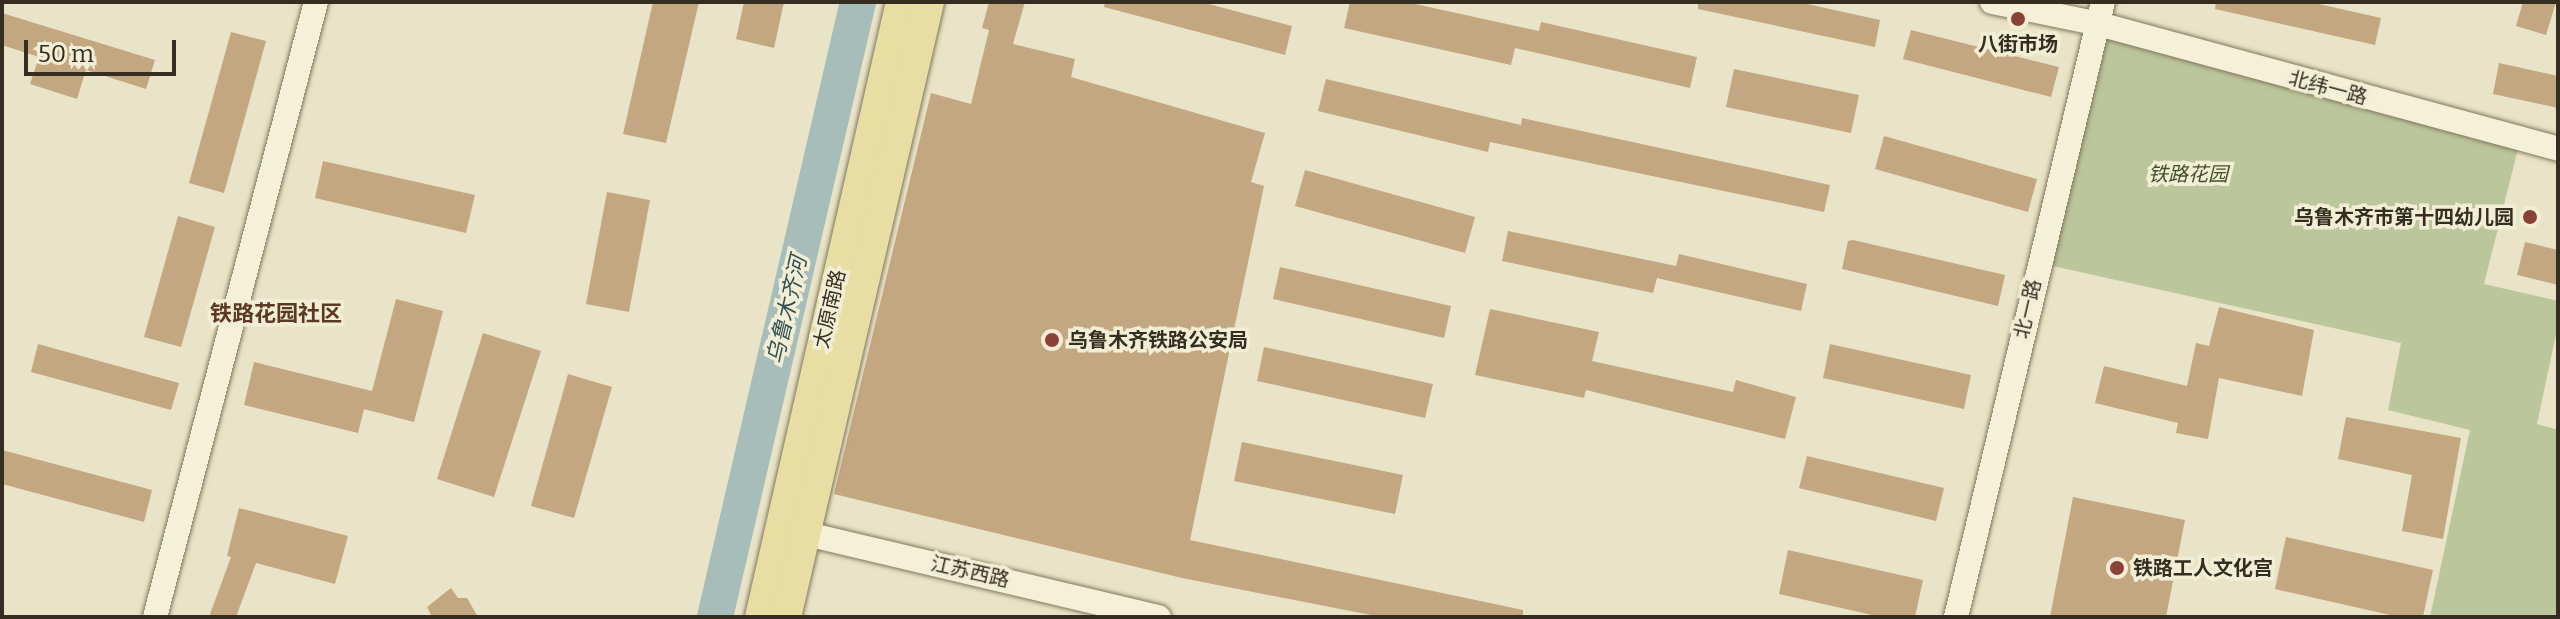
<!DOCTYPE html>
<meta charset="utf-8">
<style>
body{margin:0}
#map{position:relative;width:2560px;height:619px;overflow:hidden;background:#e9e4c7;font-family:Bitter,"Noto Sans SC",serif}
div>[style]{position:absolute}
[style*='--x']{left:calc(var(--x)*1px);top:calc(var(--y)*1px);width:calc(var(--w)*1px);rotate:calc(var(--a)*1deg)}
.green>*{inset:0;background:#bbc69c}
.river>*{height:36px;margin:-18px;padding:0 18px;transform-origin:18px;border-radius:18px;background:#a7bdba}
.building>*{inset:0;background:#c3a781}
.roads{filter:drop-shadow(0 0 2px #83775e) drop-shadow(0 0 2px #83775e)}
.minor>*{height:24px;margin:-12px;padding:0 12px;transform-origin:12px;border-radius:12px;background:#f5f1d9}
.major>*{height:30px;margin:-15px;padding:0 15px;transform-origin:15px;border-radius:15px;background:#e8dda3}
.dots>*{width:22px;height:22px;translate:-50% -50%;box-sizing:border-box;border:4px solid #f1eed5;border-radius:50%}
span{translate:-50% -50%;white-space:nowrap;text-align:center;line-height:1.15;-webkit-text-stroke:7px #f1eed5;paint-order:stroke}
.poi-label{font-size:20px;color:#352d20;font-weight:700}
.right{translate:-100% -50%;text-align:right}
.left{translate:0 -50%;text-align:left}
.street-label{font-size:20px;color:#352d20}
.park-label{font-size:20px;color:#3f4f29;font-style:italic}
.water-label{font-size:22px;color:#315053;font-style:italic}
.neighbourhood-label{font-size:22px;color:#5c3924;font-weight:700}
.frame{position:absolute;inset:0;border:4px solid #352d20;pointer-events:none}
.scale{position:absolute;left:24px;top:40px;width:152px;height:36px;box-sizing:border-box;border:4px solid #352d20;border-top:0;padding-left:10px;font-size:24px;line-height:28px;white-space:nowrap;color:#352d20;-webkit-text-stroke:6px #f1eed5;paint-order:stroke}
</style>
<div id="map">
<div class="green">
<div style="clip-path:polygon(2099px 24px,2520px 141px,2484px 284px,2558px 301px,2558px 325px,2537px 424px,2558px 430px,2558px 617px,2430px 617px,2470px 430px,2388px 410px,2401px 343px,2039px 263px)"></div>
</div>
<div class="river">
<div style="--x:715;--y:617;--w:631;--a:-76.91"></div>
</div>
<div class="building">
<div style="clip-path:polygon(653px 2px,699px 2px,666px 143px,623px 134px)"></div>
<div style="clip-path:polygon(744px 2px,784px 2px,774px 48px,736px 39px)"></div>
<div style="clip-path:polygon(989px 2px,1025px 2px,1013px 44px,1075px 59px,1071px 77px,1265px 133px,1251px 182px,1264px 186px,1190px 540px,1523px 610px,1523px 617px,1381px 617px,1182px 578px,834px 494px,931px 93px,971px 104px,989px 30px,982px 28px)"></div>
<div style="clip-path:polygon(1105px 2px,1201px 2px,1292px 26px,1285px 55px,1104px 7px)"></div>
<div style="clip-path:polygon(1350px 2px,1406px 2px,1539px 31px,1541px 22px,1697px 57px,1690px 88px,1515px 48px,1511px 65px,1344px 28px)"></div>
<div style="clip-path:polygon(1698px 2px,1798px 2px,1880px 20px,1875px 47px,1698px 9px)"></div>
<div style="clip-path:polygon(2216px 2px,2310px 2px,2381px 18px,2375px 45px,2215px 9px)"></div>
<div style="clip-path:polygon(2523px 2px,2556px 2px,2546px 35px,2516px 26px)"></div>
<div style="clip-path:polygon(2px 13px,155px 60px,146px 89px,86px 70px,77px 99px,30px 84px,39px 57px,2px 45px)"></div>
<div style="clip-path:polygon(1911px 30px,2059px 67px,2051px 97px,1903px 59px)"></div>
<div style="clip-path:polygon(231px 32px,266px 41px,224px 193px,189px 183px)"></div>
<div style="clip-path:polygon(2499px 63px,2558px 76px,2558px 108px,2493px 94px)"></div>
<div style="clip-path:polygon(1734px 69px,1859px 95px,1851px 133px,1726px 107px)"></div>
<div style="clip-path:polygon(1326px 79px,1521px 125px,1522px 118px,1830px 185px,1824px 212px,1490px 142px,1488px 152px,1318px 111px)"></div>
<div style="clip-path:polygon(1884px 136px,2037px 179px,2028px 212px,1875px 169px)"></div>
<div style="clip-path:polygon(323px 161px,475px 195px,466px 233px,315px 198px)"></div>
<div style="clip-path:polygon(1305px 170px,1475px 217px,1465px 253px,1295px 206px)"></div>
<div style="clip-path:polygon(607px 192px,650px 200px,629px 312px,586px 304px)"></div>
<div style="clip-path:polygon(178px 216px,215px 227px,181px 347px,144px 337px)"></div>
<div style="clip-path:polygon(1508px 231px,1676px 266px,1679px 254px,1807px 284px,1801px 311px,1657px 278px,1653px 293px,1502px 261px)"></div>
<div style="clip-path:polygon(1853px 240px,2005px 275px,1998px 306px,1842px 269px,1848px 241px)"></div>
<div style="clip-path:polygon(2525px 242px,2558px 250px,2558px 285px,2517px 275px)"></div>
<div style="clip-path:polygon(1280px 267px,1451px 306px,1444px 338px,1273px 299px)"></div>
<div style="clip-path:polygon(396px 299px,443px 311px,414px 422px,364px 409px,358px 433px,244px 405px,254px 362px,372px 391px)"></div>
<div style="clip-path:polygon(2219px 307px,2314px 330px,2302px 396px,2219px 378px,2208px 439px,2176px 433px,2178px 423px,2095px 403px,2104px 366px,2187px 386px,2196px 343px,2209px 346px)"></div>
<div style="clip-path:polygon(1490px 309px,1599px 332px,1592px 361px,1733px 392px,1736px 380px,1796px 397px,1785px 439px,1586px 390px,1584px 398px,1475px 375px)"></div>
<div style="clip-path:polygon(483px 333px,541px 351px,494px 497px,437px 479px)"></div>
<div style="clip-path:polygon(38px 344px,179px 383px,171px 410px,31px 372px)"></div>
<div style="clip-path:polygon(1830px 344px,1971px 375px,1964px 409px,1823px 378px)"></div>
<div style="clip-path:polygon(1264px 347px,1433px 384px,1425px 418px,1257px 381px)"></div>
<div style="clip-path:polygon(568px 374px,612px 387px,574px 518px,531px 506px)"></div>
<div style="clip-path:polygon(2346px 417px,2461px 438px,2443px 539px,2402px 531px,2412px 475px,2338px 459px)"></div>
<div style="clip-path:polygon(1242px 442px,1403px 475px,1395px 514px,1234px 481px)"></div>
<div style="clip-path:polygon(2px 450px,152px 490px,144px 522px,2px 484px)"></div>
<div style="clip-path:polygon(1807px 456px,1944px 488px,1936px 521px,1799px 488px)"></div>
<div style="clip-path:polygon(2073px 497px,2185px 520px,2166px 617px,2050px 617px)"></div>
<div style="clip-path:polygon(239px 508px,348px 536px,335px 584px,256px 563px,236px 617px,209px 617px,231px 557px,227px 556px)"></div>
<div style="clip-path:polygon(2286px 537px,2433px 570px,2423px 617px,2399px 617px,2275px 589px)"></div>
<div style="clip-path:polygon(1788px 550px,1923px 580px,1915px 617px,1881px 617px,1779px 594px)"></div>
<div style="clip-path:polygon(451px 588px,458px 598px,467px 598px,478px 617px,432px 617px,427px 607px)"></div>
</div>
<div class="roads">
<div class="minor">
<div style="--x:1992;--y:2;--w:109;--a:11.6"></div>
<div style="--x:2099;--y:24;--w:476;--a:15.2"></div>
<div style="--x:790;--y:530;--w:379;--a:13.3"></div>
<div style="--x:155;--y:617;--w:636;--a:-75.33"></div>
<div style="--x:1956;--y:617;--w:632;--a:-76.56"></div>
</div>
<div class="major">
<div style="--x:760;--y:617;--w:631;--a:-77.09"></div>
<div style="--x:786;--y:617;--w:631;--a:-76.91"></div>
</div>
</div>
<div class="dots">
<div style="left:2018px;top:19px;background:#8b4135"></div>
<div style="left:2530px;top:217px;background:#8b4135"></div>
<div style="left:1052px;top:340px;background:#8b4135"></div>
<div style="left:2117px;top:568px;background:#8b4135"></div>
</div>
<div class="poi-label">
<span style="left:2018px;top:44px">八街市场</span>
<span class="right" style="left:2514px;top:217px">乌鲁木齐市第十四幼儿园</span>
<span class="left" style="left:1068px;top:340px">乌鲁木齐铁路公安局</span>
<span class="left" style="left:2133px;top:568px">铁路工人文化宫</span>
</div>
<div class="street-label">
<span style="left:2328px;top:88px;rotate:15deg">北纬一路</span>
<span style="left:830px;top:309px;rotate:-77deg">太原南路</span>
<span style="left:2028px;top:309px;rotate:-77deg">北一路</span>
<span style="left:970px;top:572px;rotate:13deg">江苏西路</span>
</div>
<div class="park-label">
<span style="left:2188px;top:174px">铁路花园</span>
</div>
<div class="water-label">
<span style="left:787px;top:310px;rotate:-77deg">乌鲁木齐河</span>
</div>
<div class="neighbourhood-label">
<span style="left:276px;top:314px">铁路花园社区</span>
</div>
<div class="frame"></div>
<div class="scale">50 m</div>
</div>
